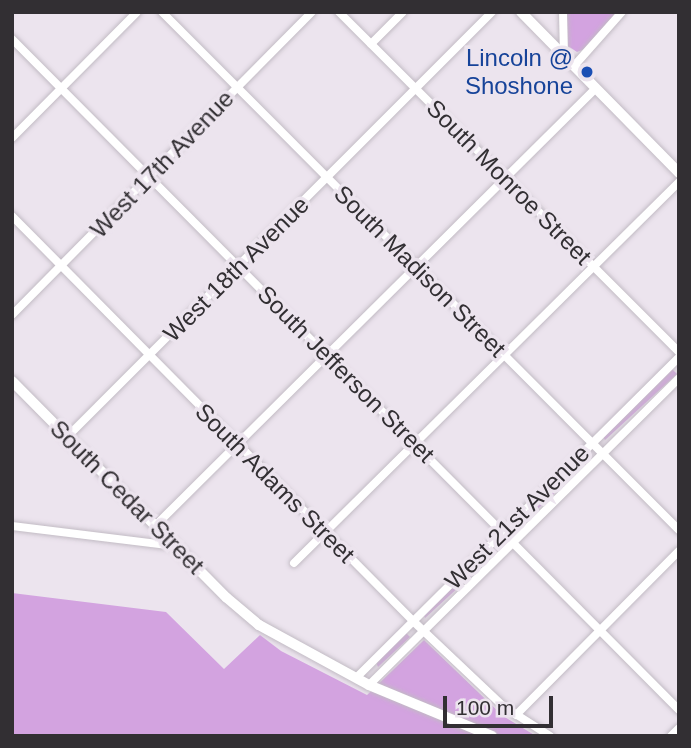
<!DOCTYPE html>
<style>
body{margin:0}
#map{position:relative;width:691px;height:748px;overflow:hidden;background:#ece4ee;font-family:Arial,sans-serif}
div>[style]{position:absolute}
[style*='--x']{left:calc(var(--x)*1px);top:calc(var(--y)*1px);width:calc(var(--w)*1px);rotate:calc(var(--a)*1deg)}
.green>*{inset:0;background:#d3a3e0}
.roads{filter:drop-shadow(0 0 2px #c2bbc4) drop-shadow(0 0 2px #c2bbc4)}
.minor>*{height:8px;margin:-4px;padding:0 4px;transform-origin:4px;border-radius:4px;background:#fff}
.tertiary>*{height:10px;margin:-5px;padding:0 5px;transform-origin:5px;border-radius:5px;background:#fff}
.secondary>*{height:10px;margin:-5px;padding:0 5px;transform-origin:5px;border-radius:5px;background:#fff}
.dots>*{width:19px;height:19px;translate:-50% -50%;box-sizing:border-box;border:4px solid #ece4ee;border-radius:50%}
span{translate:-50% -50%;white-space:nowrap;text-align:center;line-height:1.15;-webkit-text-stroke:7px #ece4ee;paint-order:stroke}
.transit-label{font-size:24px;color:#164399}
.right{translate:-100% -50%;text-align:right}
.street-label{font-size:24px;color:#322f33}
.frame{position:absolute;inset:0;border:14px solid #322f33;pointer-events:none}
.scale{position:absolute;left:443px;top:696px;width:110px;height:32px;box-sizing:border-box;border:4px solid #322f33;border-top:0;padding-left:9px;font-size:21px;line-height:24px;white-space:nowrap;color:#322f33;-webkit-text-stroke:5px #ece4ee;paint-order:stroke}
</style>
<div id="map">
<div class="green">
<div style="clip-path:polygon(566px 12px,619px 12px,587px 48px,577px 52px,568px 46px)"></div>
<div style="clip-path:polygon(672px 369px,677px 374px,605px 440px,603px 437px)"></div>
<div style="clip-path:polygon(583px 457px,587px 463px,515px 530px,514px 526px)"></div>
<div style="clip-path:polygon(492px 547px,497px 552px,425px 618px,424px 615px)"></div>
<div style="clip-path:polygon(12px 593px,166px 612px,224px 669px,260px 635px,281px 651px,367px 695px,424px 640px,503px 716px,536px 736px,12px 736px)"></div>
<div style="clip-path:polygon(406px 633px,410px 637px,378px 667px,376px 662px)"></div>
</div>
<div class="roads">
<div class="minor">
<div style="--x:162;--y:12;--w:732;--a:45.06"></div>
<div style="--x:339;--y:12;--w:481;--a:45"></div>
<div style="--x:563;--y:12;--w:44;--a:88.7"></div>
<div style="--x:12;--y:39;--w:946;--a:45.17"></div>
<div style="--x:371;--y:44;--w:45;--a:-45"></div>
<div style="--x:574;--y:66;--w:72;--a:-48.4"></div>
<div style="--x:12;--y:138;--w:177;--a:-45.2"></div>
<div style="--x:12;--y:216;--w:570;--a:45.28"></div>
<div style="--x:413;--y:621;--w:124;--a:43.4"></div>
<div style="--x:503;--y:706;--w:56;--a:32.6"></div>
<div style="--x:12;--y:315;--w:426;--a:-45.3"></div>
<div style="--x:68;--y:436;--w:600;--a:-45"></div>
<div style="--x:156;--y:525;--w:620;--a:-44.8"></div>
<div style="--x:12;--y:526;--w:165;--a:7"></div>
<div style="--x:294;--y:563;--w:542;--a:-44.7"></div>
<div style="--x:356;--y:678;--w:455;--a:-44.8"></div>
<div style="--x:369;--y:685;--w:436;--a:-44.7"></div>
<div style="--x:516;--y:715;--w:231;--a:-45.2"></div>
<div style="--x:671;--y:736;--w:11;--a:-45"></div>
</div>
<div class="tertiary">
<div style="--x:521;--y:12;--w:226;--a:45.5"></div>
</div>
<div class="secondary">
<div style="--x:12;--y:381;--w:305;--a:45.3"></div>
<div style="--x:227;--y:598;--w:42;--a:40.2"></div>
<div style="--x:259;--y:625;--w:125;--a:28.6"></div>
<div style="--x:369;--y:685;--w:133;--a:22.5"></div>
</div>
</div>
<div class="dots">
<div style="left:587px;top:72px;background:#1a4fb4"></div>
</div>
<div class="transit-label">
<span class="right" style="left:573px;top:72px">Lincoln @<br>Shoshone</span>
</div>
<div class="street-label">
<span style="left:162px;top:164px;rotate:-46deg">West 17th Avenue</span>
<span style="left:509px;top:182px;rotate:45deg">South Monroe Street</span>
<span style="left:236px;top:269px;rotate:-45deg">West 18th Avenue</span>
<span style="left:420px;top:271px;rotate:45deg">South Madison Street</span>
<span style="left:346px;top:374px;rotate:45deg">South Jefferson Street</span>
<span style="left:275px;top:483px;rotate:45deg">South Adams Street</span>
<span style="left:127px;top:497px;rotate:45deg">South Cedar Street</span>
<span style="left:517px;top:517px;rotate:-45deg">West 21st Avenue</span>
</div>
<div class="frame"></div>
<div class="scale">100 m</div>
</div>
